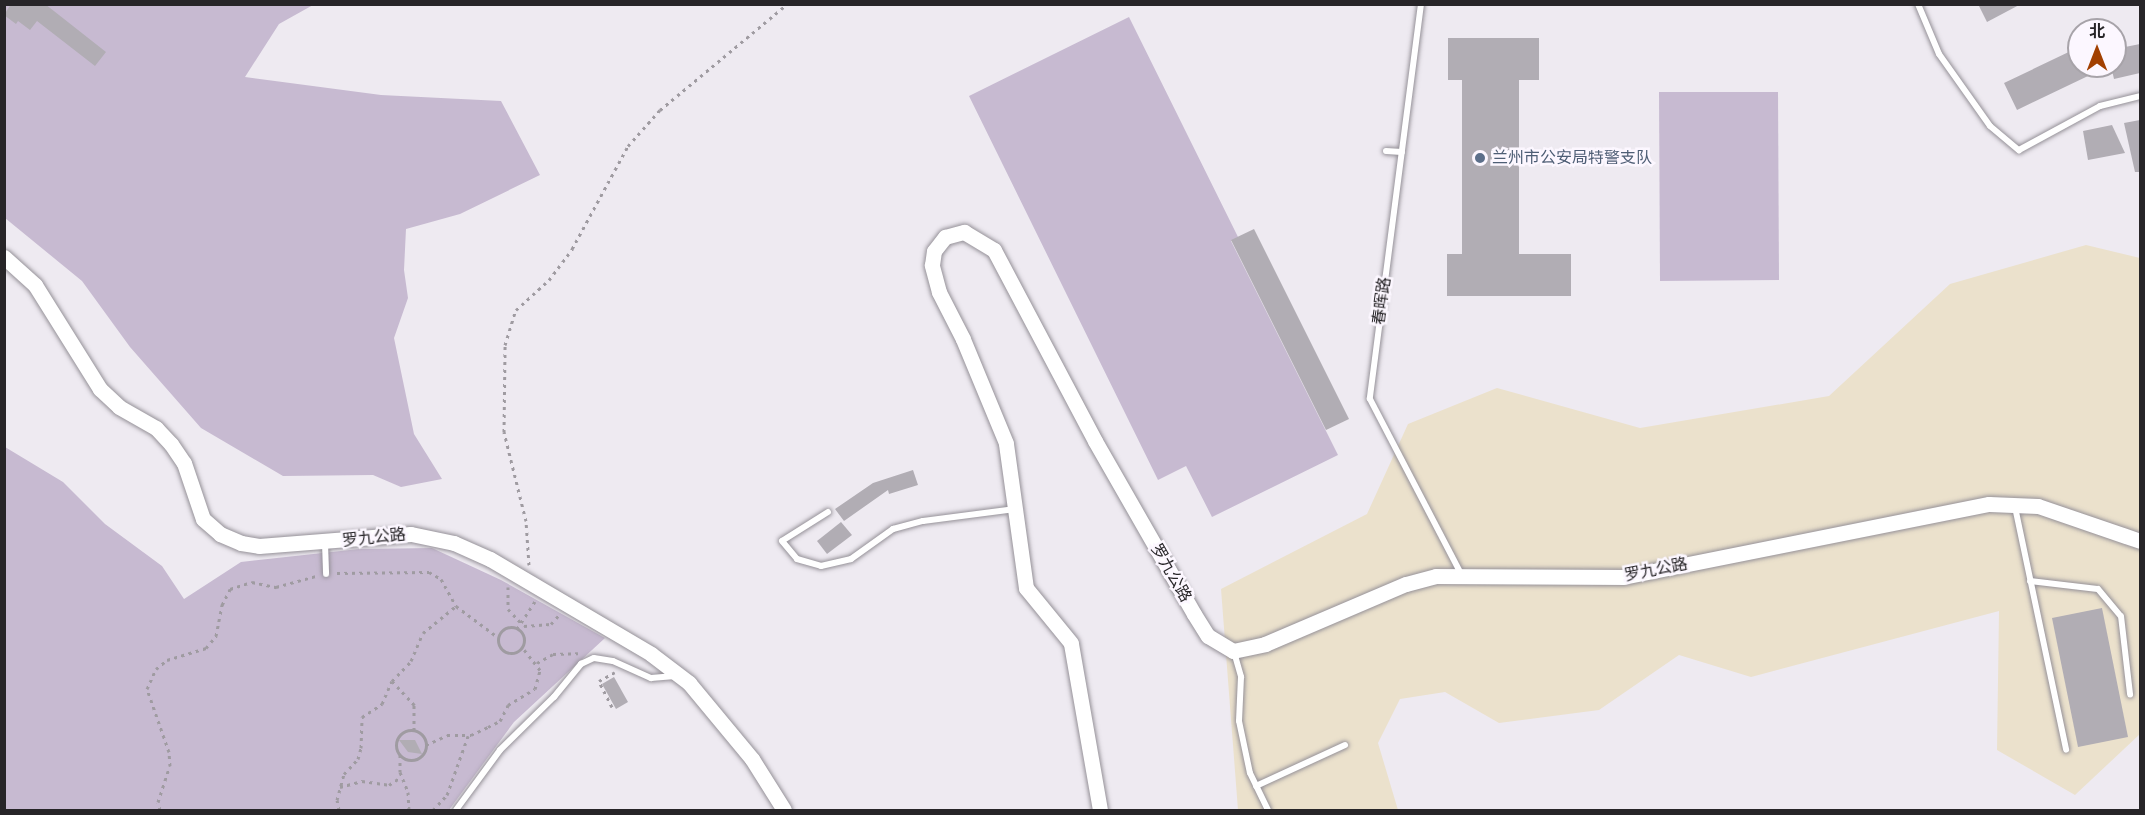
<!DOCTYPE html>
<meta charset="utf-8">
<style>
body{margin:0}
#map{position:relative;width:2145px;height:815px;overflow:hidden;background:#eeeaf1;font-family:Poppins,"Noto Sans SC",sans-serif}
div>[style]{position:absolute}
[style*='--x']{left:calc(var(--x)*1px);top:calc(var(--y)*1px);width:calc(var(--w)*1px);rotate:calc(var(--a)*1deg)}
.industrial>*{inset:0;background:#ebe1cc}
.green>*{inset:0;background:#c7bad1}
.building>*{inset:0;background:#b1adb4}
.path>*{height:3px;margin-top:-1.5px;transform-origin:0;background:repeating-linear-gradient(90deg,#9f9ba1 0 3px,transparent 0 7.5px)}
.path>.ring{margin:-1.5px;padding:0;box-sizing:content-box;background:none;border:3px solid #9f9ba1;border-radius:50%}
.roads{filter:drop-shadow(0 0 2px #959198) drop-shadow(0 0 2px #959198)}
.service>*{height:6px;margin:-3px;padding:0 3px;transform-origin:3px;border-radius:3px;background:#fff}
.tertiary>*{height:15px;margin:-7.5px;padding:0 7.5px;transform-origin:7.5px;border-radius:7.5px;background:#fff}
.dots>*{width:16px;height:16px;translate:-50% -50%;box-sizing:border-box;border:3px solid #fcf7ff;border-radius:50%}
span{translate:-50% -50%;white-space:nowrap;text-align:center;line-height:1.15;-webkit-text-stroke:5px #fcf7ff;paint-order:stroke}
.service-label{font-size:16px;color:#4e5e75}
.left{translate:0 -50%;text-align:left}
.street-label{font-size:16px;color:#272528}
.frame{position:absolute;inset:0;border:6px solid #272528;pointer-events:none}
.north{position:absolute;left:2067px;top:18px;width:60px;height:60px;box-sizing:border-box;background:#fcf7ff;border:2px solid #a7a3a9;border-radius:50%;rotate:0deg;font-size:16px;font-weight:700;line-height:24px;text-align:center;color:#272528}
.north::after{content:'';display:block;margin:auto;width:21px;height:27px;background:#a24001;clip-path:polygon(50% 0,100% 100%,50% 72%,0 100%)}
</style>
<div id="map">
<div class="industrial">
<div style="clip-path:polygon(2086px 245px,2140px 258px,2140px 734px,2075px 795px,1997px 750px,1999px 611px,1751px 677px,1679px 655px,1599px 710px,1499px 723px,1445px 692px,1400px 699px,1378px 743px,1398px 810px,1238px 810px,1221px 589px,1367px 514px,1408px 424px,1497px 388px,1640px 428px,1829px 396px,1950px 284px)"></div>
</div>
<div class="green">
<div style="clip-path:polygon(4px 5px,313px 5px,279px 24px,245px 77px,381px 95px,501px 101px,540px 175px,460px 214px,406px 229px,404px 270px,408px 298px,394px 338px,414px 434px,442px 479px,401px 487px,373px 475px,283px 476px,201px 428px,130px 347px,82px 281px,5px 218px)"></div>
<div style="clip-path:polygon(1129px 17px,1238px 237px,1231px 241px,1338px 455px,1212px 517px,1186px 466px,1158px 480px,969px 96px)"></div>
<div style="clip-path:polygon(1659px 92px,1778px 92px,1779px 280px,1660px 281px)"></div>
<div style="clip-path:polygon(5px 447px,63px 482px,105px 524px,162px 566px,184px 599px,241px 562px,359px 549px,432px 548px,501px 580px,605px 638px,514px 722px,449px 810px,5px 810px)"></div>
</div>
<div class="building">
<div style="clip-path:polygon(11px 4px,45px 4px,106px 52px,95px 66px,37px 21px,30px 30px,18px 21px,16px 24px,4px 15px)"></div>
<div style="clip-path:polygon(1978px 4px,2021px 4px,1987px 22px)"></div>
<div style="clip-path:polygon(1448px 38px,1539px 38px,1539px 80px,1519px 80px,1519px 254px,1571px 254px,1571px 296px,1447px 296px,1447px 254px,1462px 254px,1462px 80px,1448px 80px)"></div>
<div style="clip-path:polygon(2140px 44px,2140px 73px,2114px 79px,2111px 66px,2115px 66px,2115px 49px)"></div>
<div style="clip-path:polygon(2075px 49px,2079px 66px,2084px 66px,2088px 76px,2017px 110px,2004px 83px)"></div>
<div style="clip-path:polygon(2140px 120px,2140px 172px,2135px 172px,2124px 123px)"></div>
<div style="clip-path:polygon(2112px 125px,2125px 153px,2088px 160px,2083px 131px)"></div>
<div style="clip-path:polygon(1254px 229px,1349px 419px,1326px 430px,1231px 240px)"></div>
<div style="clip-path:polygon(913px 470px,918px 485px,889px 494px,888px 490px,844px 521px,835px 509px,873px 483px)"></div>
<div style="clip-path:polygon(841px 522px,852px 535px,827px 554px,817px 541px)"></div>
<div style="clip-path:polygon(2102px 608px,2128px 737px,2078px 747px,2052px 618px)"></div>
<div style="clip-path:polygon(614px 677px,628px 702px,616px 709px,602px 684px)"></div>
<div style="clip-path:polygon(399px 740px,415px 740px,422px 754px,408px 752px)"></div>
</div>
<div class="path">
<div style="--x:529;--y:565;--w:44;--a:-93.9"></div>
<div style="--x:526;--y:521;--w:92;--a:-103.9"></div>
<div style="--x:504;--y:432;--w:87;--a:-89.3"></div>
<div style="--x:505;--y:345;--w:37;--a:-73"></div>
<div style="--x:516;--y:310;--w:45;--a:-42.3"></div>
<div style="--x:549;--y:280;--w:39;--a:-53"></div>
<div style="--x:572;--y:249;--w:117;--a:-61.5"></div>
<div style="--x:628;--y:146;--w:48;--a:-48.4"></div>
<div style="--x:660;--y:110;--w:165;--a:-39.8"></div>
<div style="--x:337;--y:573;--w:92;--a:-0.6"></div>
<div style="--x:429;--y:572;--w:14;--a:30"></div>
<div style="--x:441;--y:579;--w:31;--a:61"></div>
<div style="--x:456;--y:606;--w:54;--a:36.7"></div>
<div style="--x:508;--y:587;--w:22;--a:90"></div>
<div style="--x:508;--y:609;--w:23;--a:47"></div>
<div style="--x:524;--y:626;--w:27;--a:-4"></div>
<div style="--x:551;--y:624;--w:12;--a:-48"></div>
<div class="ring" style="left:498px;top:627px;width:23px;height:23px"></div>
<div style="--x:517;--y:629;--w:33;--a:-57"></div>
<div style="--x:537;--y:663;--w:18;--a:-29"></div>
<div style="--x:553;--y:654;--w:25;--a:-2"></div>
<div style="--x:392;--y:681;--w:33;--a:47"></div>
<div style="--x:414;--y:705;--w:25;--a:90"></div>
<div style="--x:612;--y:707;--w:29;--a:-117"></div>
<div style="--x:599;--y:681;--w:18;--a:-29"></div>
<div class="ring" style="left:396px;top:730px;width:27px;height:27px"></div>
<div style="--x:426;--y:745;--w:23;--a:-25"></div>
<div style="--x:447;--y:735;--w:24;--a:0"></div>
<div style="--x:471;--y:735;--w:19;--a:-25"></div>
<div style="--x:488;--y:727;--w:13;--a:-27"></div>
<div style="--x:500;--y:721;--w:18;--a:-63"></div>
<div style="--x:508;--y:705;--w:31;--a:-31"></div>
<div style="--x:535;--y:689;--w:20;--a:-75"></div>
<div style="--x:540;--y:670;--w:29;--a:-128"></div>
<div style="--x:400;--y:755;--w:17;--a:90"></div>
<div style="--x:400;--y:772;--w:22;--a:68"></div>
<div style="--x:408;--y:792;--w:18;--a:87"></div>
<div style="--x:340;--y:787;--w:23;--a:-15"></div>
<div style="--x:362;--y:781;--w:27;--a:8"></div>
<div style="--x:389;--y:785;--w:14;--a:-34"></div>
<div style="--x:160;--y:810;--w:8;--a:-104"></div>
<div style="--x:158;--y:802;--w:38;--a:-72"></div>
<div style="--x:170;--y:766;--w:14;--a:-94"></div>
<div style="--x:169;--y:752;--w:67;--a:-109.2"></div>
<div style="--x:147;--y:689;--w:22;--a:-66"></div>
<div style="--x:156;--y:669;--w:14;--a:-39"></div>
<div style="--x:167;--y:660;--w:41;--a:-17.1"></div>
<div style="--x:206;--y:648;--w:16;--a:-50"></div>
<div style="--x:216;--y:636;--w:32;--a:-79"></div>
<div style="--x:222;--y:605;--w:18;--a:-63"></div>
<div style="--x:230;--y:589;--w:23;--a:-18"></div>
<div style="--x:252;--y:582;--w:25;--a:12"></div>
<div style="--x:276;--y:587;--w:41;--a:-15.4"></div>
<div style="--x:339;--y:810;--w:10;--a:-101"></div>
<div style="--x:337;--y:800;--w:27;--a:-75"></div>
<div style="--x:344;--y:774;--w:21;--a:-47"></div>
<div style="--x:358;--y:759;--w:11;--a:-75"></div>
<div style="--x:361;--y:748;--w:31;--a:-88"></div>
<div style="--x:362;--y:717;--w:24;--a:-33"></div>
<div style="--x:382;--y:704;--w:25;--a:-67"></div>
<div style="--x:392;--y:681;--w:28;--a:-46"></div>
<div style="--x:411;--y:661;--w:30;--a:-67"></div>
<div style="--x:423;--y:633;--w:43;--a:-39.3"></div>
<div style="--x:433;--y:810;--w:21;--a:-47"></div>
<div style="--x:447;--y:795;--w:63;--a:-70.4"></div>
</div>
<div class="roads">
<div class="service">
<div style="--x:1421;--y:4;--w:398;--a:97.4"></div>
<div style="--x:1370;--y:399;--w:199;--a:62.5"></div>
<div style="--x:1918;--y:4;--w:54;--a:67.2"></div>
<div style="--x:1939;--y:54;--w:88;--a:54.7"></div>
<div style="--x:1990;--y:126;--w:38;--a:40"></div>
<div style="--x:2019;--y:150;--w:92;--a:-28.5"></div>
<div style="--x:2100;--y:106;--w:41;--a:-14"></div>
<div style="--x:1386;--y:151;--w:16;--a:4"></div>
<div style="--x:2015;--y:507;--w:248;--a:78.1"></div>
<div style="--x:828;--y:512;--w:54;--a:147.8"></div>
<div style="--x:782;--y:541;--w:23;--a:50"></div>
<div style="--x:797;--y:559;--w:25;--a:16"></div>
<div style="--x:821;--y:566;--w:31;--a:-13"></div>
<div style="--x:851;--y:559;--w:52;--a:-35.5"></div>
<div style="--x:893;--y:529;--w:31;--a:-15"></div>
<div style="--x:923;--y:521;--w:93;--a:-7.4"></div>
<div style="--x:325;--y:543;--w:31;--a:88"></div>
<div style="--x:2030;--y:581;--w:68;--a:6.7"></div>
<div style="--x:2098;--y:589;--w:35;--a:50"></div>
<div style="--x:2121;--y:616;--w:79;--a:83.4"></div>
<div style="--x:1234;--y:652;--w:26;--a:74"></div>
<div style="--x:1241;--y:677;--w:44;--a:92.6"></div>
<div style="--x:1239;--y:721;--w:53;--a:78.1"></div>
<div style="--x:1250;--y:773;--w:41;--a:64.1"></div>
<div style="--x:1256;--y:786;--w:98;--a:-24.7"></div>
<div style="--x:456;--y:810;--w:74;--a:-53.7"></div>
<div style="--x:500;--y:750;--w:76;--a:-44.5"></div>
<div style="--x:554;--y:697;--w:43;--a:-50.7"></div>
<div style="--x:581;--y:664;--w:14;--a:-25"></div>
<div style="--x:594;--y:658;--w:19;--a:9"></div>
<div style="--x:613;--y:661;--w:42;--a:24.1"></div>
<div style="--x:651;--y:678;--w:24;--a:-5"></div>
</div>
<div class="tertiary">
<div style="--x:4;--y:257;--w:42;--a:42.1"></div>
<div style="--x:35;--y:285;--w:123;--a:58"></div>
<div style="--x:100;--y:389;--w:26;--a:43"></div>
<div style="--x:119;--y:407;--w:43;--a:29.6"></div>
<div style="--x:156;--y:428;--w:22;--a:47"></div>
<div style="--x:171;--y:444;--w:23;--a:56"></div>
<div style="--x:184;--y:463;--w:59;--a:71.3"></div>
<div style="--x:203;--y:519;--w:23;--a:41"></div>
<div style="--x:220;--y:534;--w:23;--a:23"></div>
<div style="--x:241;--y:543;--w:18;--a:9"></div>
<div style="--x:259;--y:546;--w:152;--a:-4.5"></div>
<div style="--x:411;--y:534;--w:44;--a:11.8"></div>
<div style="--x:454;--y:543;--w:39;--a:24"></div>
<div style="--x:490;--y:559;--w:187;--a:30.5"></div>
<div style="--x:651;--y:654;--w:48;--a:37.3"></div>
<div style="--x:689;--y:683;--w:99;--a:50.3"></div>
<div style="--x:752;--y:759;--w:60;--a:57.9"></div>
<div style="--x:1100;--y:810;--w:169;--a:-99.9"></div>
<div style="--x:1071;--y:643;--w:71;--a:-129.3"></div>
<div style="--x:1026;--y:588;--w:146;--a:-97.9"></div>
<div style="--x:1006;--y:443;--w:113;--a:-112.5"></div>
<div style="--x:963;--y:339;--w:53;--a:-117.1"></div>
<div style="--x:939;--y:292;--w:28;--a:-105"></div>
<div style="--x:932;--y:265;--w:14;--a:-82"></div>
<div style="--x:934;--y:251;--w:18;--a:-52"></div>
<div style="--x:945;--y:237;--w:20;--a:-15"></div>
<div style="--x:964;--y:232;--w:35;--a:31"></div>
<div style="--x:994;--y:250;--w:216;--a:62.1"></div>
<div style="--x:1095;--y:441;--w:199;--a:60.2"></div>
<div style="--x:1194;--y:614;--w:26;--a:58"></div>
<div style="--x:1208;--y:636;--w:29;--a:31"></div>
<div style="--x:1233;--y:651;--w:33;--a:-12"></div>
<div style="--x:1265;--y:644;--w:153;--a:-23.1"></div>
<div style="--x:1406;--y:584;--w:31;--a:-15"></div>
<div style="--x:1436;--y:576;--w:187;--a:0.3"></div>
<div style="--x:1623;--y:577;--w:373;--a:-11.3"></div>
<div style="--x:1989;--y:504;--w:49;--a:2.3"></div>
<div style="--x:2038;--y:506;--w:108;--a:18.9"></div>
</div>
</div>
<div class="dots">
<div style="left:1480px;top:158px;background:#5c6f8a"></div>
</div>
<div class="service-label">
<span class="left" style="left:1492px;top:158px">兰州市公安局特警支队</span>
</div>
<div class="street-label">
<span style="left:1382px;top:301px;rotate:-82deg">春晖路</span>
<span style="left:374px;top:538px;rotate:-6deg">罗九公路</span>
<span style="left:1656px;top:570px;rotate:-11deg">罗九公路</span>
<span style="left:1171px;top:573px;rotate:60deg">罗九公路</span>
</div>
<div class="frame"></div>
<div class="north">北</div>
</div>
